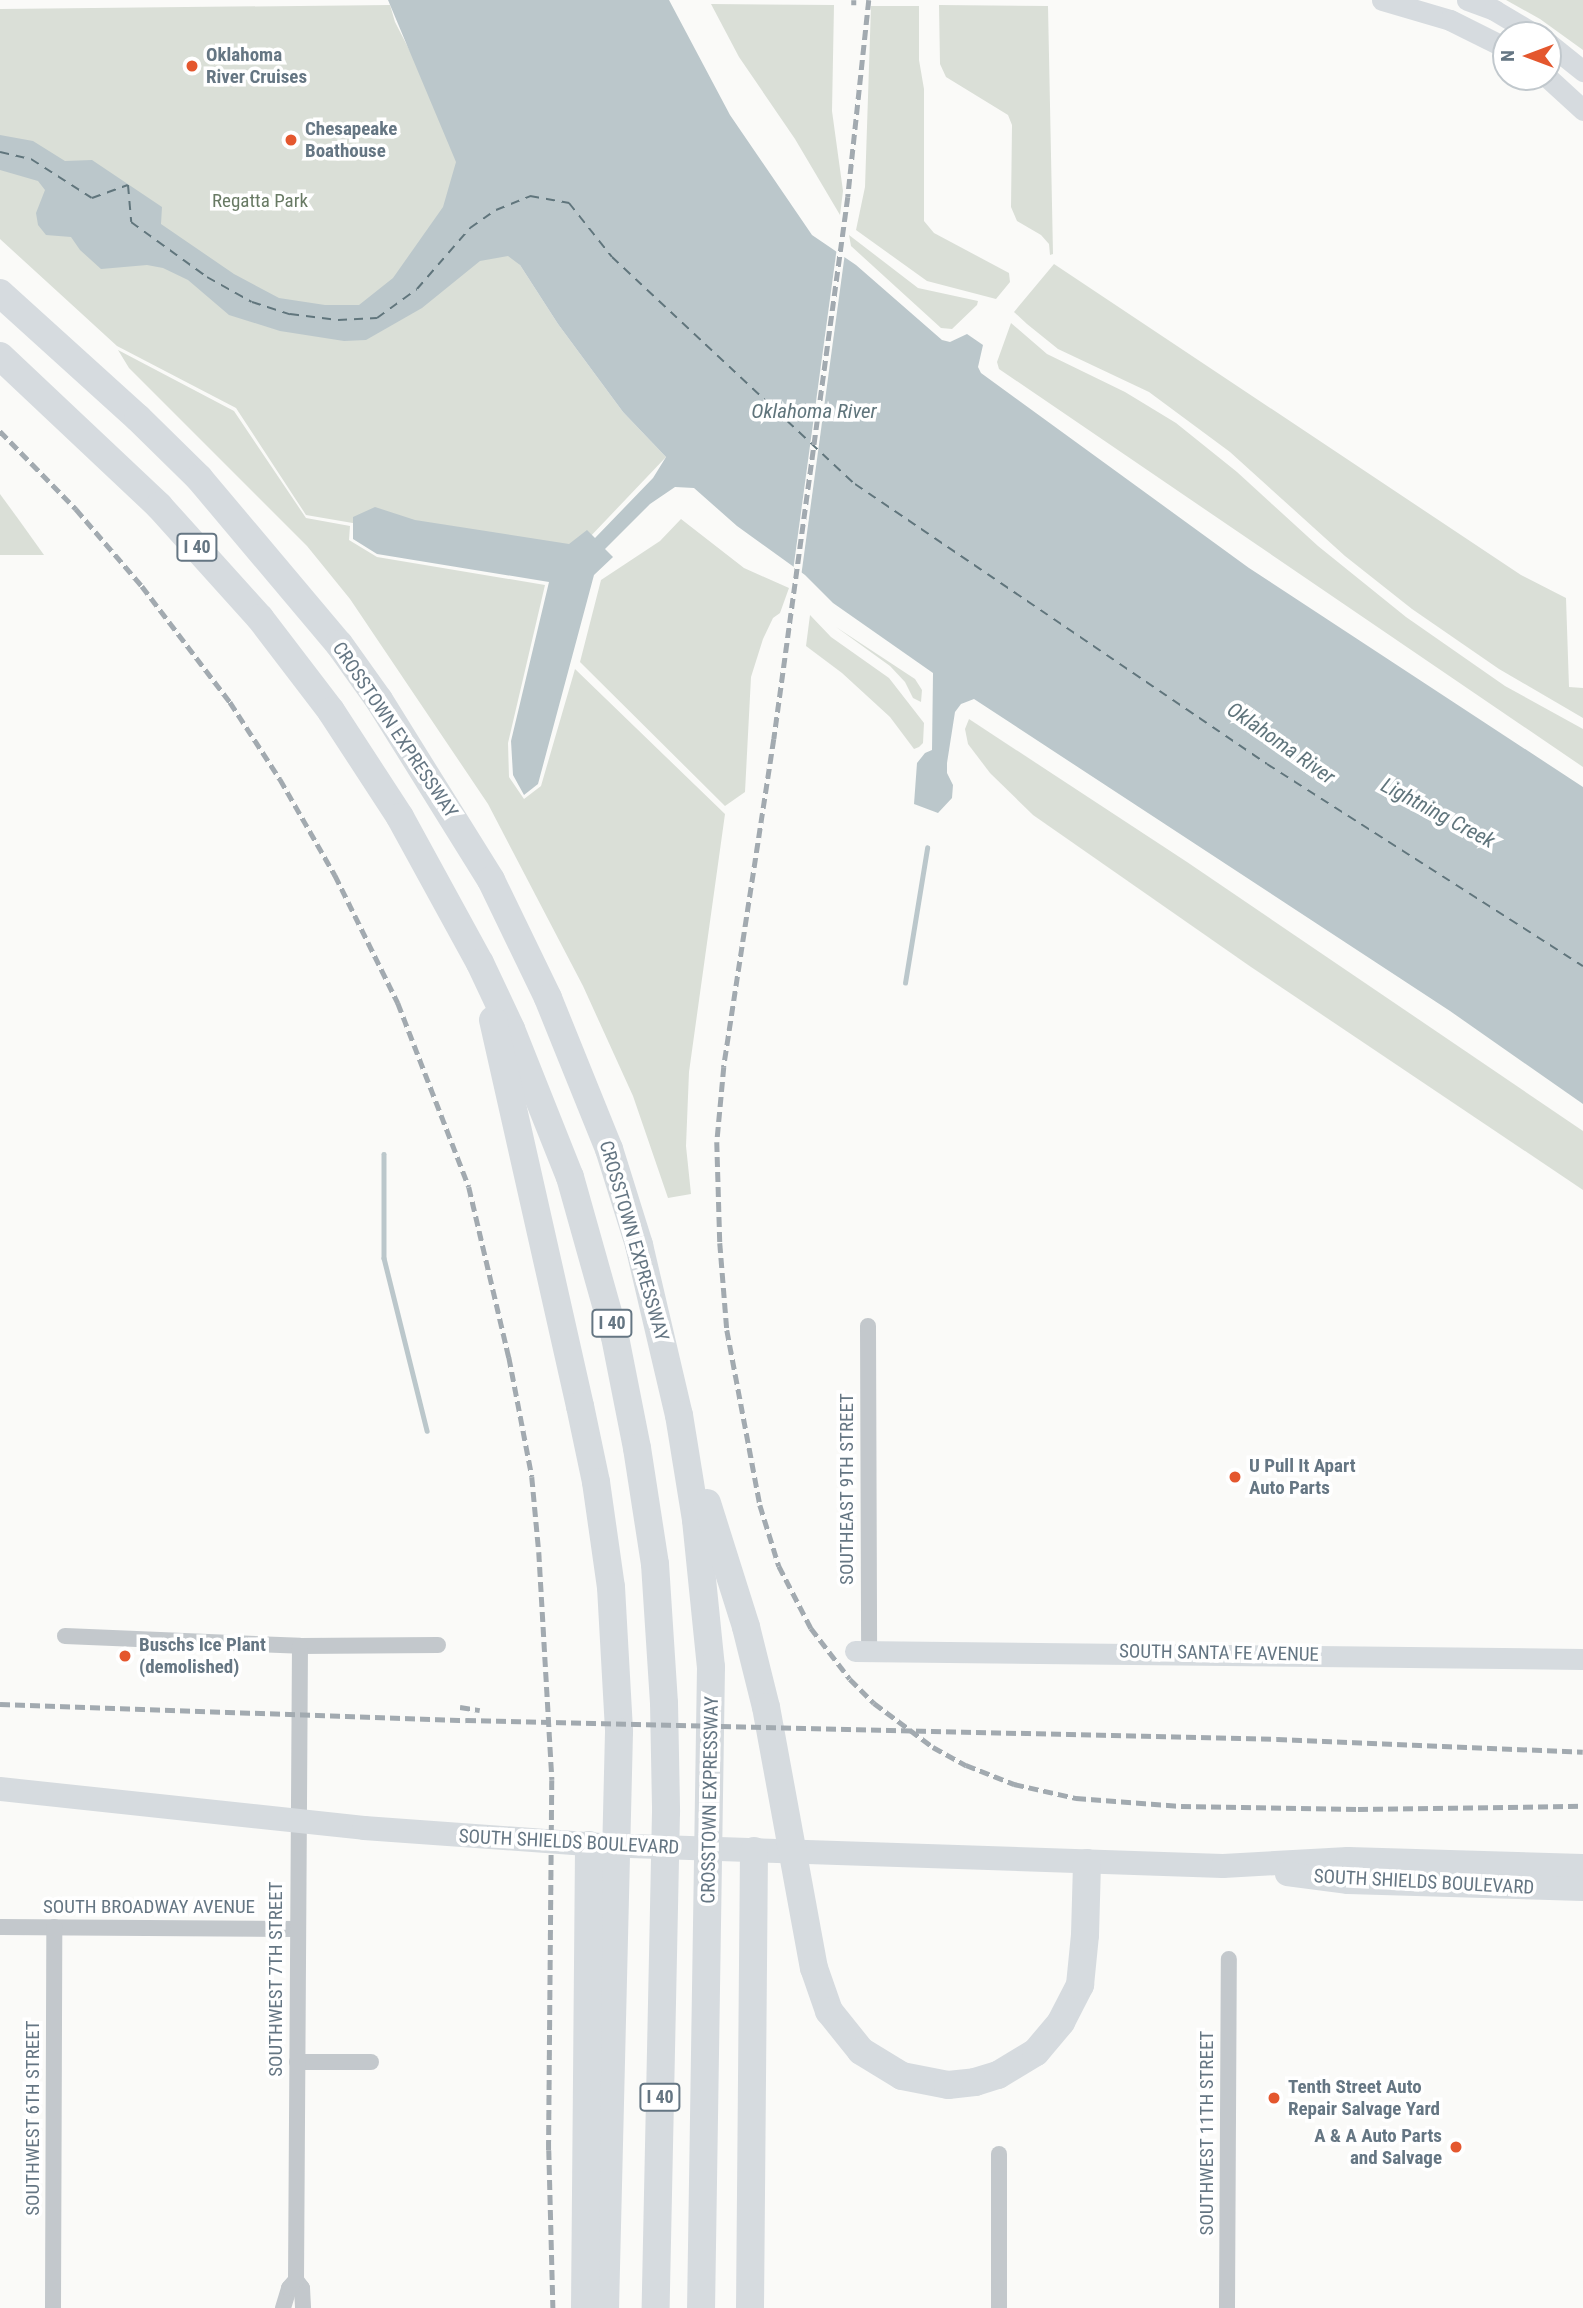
<!DOCTYPE html>
<style>
body{margin:0}
#map{position:relative;width:1583px;height:2308px;overflow:hidden;background:#fafaf8;font-family:"Roboto Condensed",sans-serif}
div>[style]{position:absolute}
[style*='--x']{left:calc(var(--x)*1px);top:calc(var(--y)*1px);width:calc(var(--w)*1px);rotate:calc(var(--a)*1deg)}
.green>*{inset:0;background:#dadfd7}
.water>*{inset:0;background:#bbc7cb}
.pier>*{inset:0;background:#fafaf8}
.stream>*{height:4.5px;margin:-2.25px;padding:0 2.25px;transform-origin:2.25px;border-radius:2.25px;background:#bbc7cb}
.ferry>*{height:2px;margin-top:-1px;transform-origin:0;background:repeating-linear-gradient(90deg,#60757c 0 9px,transparent 0 16px)}
.street>*{height:16px;margin:-8px;padding:0 8px;transform-origin:8px;border-radius:8px;background:#c3c8cc}
.secondary>*{height:21px;margin:-10.5px;padding:0 10.5px;transform-origin:10.5px;border-radius:10.5px;background:#d6dbdf}
.primary>*{height:24px;margin:-12px;padding:0 12px;transform-origin:12px;border-radius:12px;background:#d6dbdf}
.highway>*{height:28px;margin:-14px;padding:0 14px;transform-origin:14px;border-radius:14px;background:#d6dbdf}
.rail>*{height:4.5px;margin-top:-2.25px;transform-origin:0;background:repeating-linear-gradient(90deg,#a2aab0 0 10px,transparent 0 15px)}
.dots>*{width:19px;height:19px;translate:-50% -50%;box-sizing:border-box;border:4px solid #fff;border-radius:50%}
span{translate:-50% -50%;white-space:nowrap;text-align:center;line-height:1.15;-webkit-text-stroke:7px #fff;paint-order:stroke}
.shield-label span{padding:2px 5px;background:#fff;border:2px solid;border-radius:5px;-webkit-text-stroke-width:0}
.shield-label{font-size:18px;color:#657683;font-weight:700}
.poi-label{font-size:19px;color:#657683;font-weight:700}
.left{translate:0 -50%;text-align:left}
.right{translate:-100% -50%;text-align:right}
.park-label{font-size:19px;color:#687a64}
.street-label{font-size:19px;color:#657683}
.water-label{font-size:21px;color:#60757c;font-style:italic}
.north{position:absolute;left:1492px;top:21px;width:70px;height:70px;box-sizing:border-box;background:#fff;border:2px solid #c1c8cd;border-radius:50%;rotate:270deg;font-size:19px;font-weight:700;line-height:28px;text-align:center;color:#657683}
.north::after{content:'';display:block;margin:auto;width:24px;height:32px;background:#e4572e;clip-path:polygon(50% 0,100% 100%,50% 72%,0 100%)}
</style>
<div id="map">
<div class="green">
<div style="clip-path:polygon(1506px 0,1583px 0,1583px 50px,1540px 19px)"></div>
<div style="clip-path:polygon(711px 4px,834px 5px,832px 111px,843px 191px,840px 215px,795px 139px,739px 57px)"></div>
<div style="clip-path:polygon(390px 5px,395px 22px,520px 265px,558px 324px,623px 412px,666px 457px,568px 560px,306px 515px,236px 408px,117px 346px,0 239px,0 9px)"></div>
<div style="clip-path:polygon(939px 5px,1048px 6px,1053px 254px,1050px 255px,1049px 244px,1041px 235px,1017px 221px,1011px 207px,1012px 125px,1008px 115px,946px 77px,940px 64px)"></div>
<div style="clip-path:polygon(871px 6px,919px 6px,919px 60px,924px 89px,924px 221px,934px 233px,1009px 273px,1010px 282px,996px 299px,927px 281px,856px 230px,865px 187px)"></div>
<div style="clip-path:polygon(849px 235px,918px 288px,978px 301px,977px 305px,952px 329px,941px 328px,851px 246px)"></div>
<div style="clip-path:polygon(1054px 264px,1521px 575px,1566px 598px,1569px 687px,1583px 688px,1583px 718px,1499px 669px,1412px 609px,1345px 556px,1230px 452px,1149px 392px,1058px 349px,1027px 324px,1014px 312px)"></div>
<div style="clip-path:polygon(1011px 323px,1047px 354px,1125px 392px,1176px 423px,1237px 472px,1318px 546px,1406px 617px,1505px 686px,1583px 729px,1583px 767px,999px 369px,997px 362px)"></div>
<div style="clip-path:polygon(118px 350px,234px 411px,306px 518px,350px 526px,349px 540px,377px 557px,545px 585px,508px 743px,509px 777px,524px 799px,541px 786px,575px 669px,725px 814px,689px 1072px,686px 1146px,691px 1194px,668px 1198px,633px 1096px,583px 986px,513px 852px,488px 804px,350px 599px,307px 546px,129px 368px)"></div>
<div style="clip-path:polygon(0 494px,19px 520px,44px 555px,0 555px)"></div>
<div style="clip-path:polygon(681px 519px,744px 568px,789px 588px,780px 613px,773px 618px,763px 639px,751px 677px,745px 792px,725px 806px,580px 662px,601px 580px,660px 541px)"></div>
<div style="clip-path:polygon(810px 615px,831px 637px,889px 678px,924px 723px,923px 743px,919px 747px,914px 749px,890px 717px,842px 673px,806px 646px)"></div>
<div style="clip-path:polygon(836px 627px,915px 679px,922px 690px,921px 702px,913px 698px,905px 682px,890px 666px)"></div>
<div style="clip-path:polygon(969px 719px,1187px 862px,1583px 1131px,1583px 1190px,1251px 967px,1033px 815px,990px 773px,968px 744px,965px 729px)"></div>
</div>
<div class="water">
<div style="clip-path:polygon(388px 0,669px 0,730px 115px,812px 235px,856px 265px,942px 340px,950px 342px,967px 334px,983px 345px,978px 367px,981px 373px,1249px 568px,1583px 787px,1583px 1104px,1450px 1011px,974px 699px,961px 704px,955px 712px,947px 763px,947px 773px,953px 785px,952px 798px,938px 813px,914px 804px,917px 763px,925px 753px,932px 750px,933px 673px,833px 603px,805px 575px,737px 526px,694px 488px,675px 487px,650px 504px,605px 549px,613px 557px,594px 575px,538px 784px,524px 795px,513px 775px,511px 741px,549px 582px,377px 554px,353px 539px,353px 517px,375px 507px,415px 520px,569px 544px,587px 530px,595px 538px,653px 478px,666px 457px,623px 412px,558px 324px,520px 265px,508px 256px,480px 261px,422px 308px,366px 340px,344px 341px,280px 331px,229px 315px,188px 280px,163px 268px,147px 265px,101px 269px,80px 250px,71px 237px,46px 235px,38px 225px,36px 213px,45px 190px,38px 181px,0 170px,0 135px,33px 141px,65px 161px,92px 160px,162px 207px,161px 224px,234px 274px,279px 298px,325px 305px,359px 305px,393px 278px,443px 207px,456px 162px)"></div>
</div>
<div class="pier">
<div style="clip-path:polygon(837px 247px,845px 253px,801px 577px,793px 571px)"></div>
</div>
<div class="stream">
<div style="--x:905;--y:983;--w:137;--a:-80.7"></div>
<div style="--x:384;--y:1154;--w:104;--a:90"></div>
<div style="--x:384;--y:1258;--w:178;--a:76"></div>
</div>
<div class="ferry">
<div style="--x:0;--y:152;--w:32;--a:13"></div>
<div style="--x:31;--y:159;--w:72;--a:32.6"></div>
<div style="--x:92;--y:198;--w:38;--a:-20"></div>
<div style="--x:128;--y:185;--w:37;--a:85"></div>
<div style="--x:131;--y:222;--w:94;--a:35.9"></div>
<div style="--x:207;--y:277;--w:51;--a:29.1"></div>
<div style="--x:252;--y:302;--w:40;--a:18"></div>
<div style="--x:290;--y:314;--w:48;--a:7.1"></div>
<div style="--x:338;--y:320;--w:39;--a:-3"></div>
<div style="--x:377;--y:318;--w:49;--a:-35.9"></div>
<div style="--x:417;--y:289;--w:81;--a:-49"></div>
<div style="--x:470;--y:228;--w:32;--a:-35"></div>
<div style="--x:496;--y:210;--w:37;--a:-22"></div>
<div style="--x:530;--y:196;--w:40;--a:10"></div>
<div style="--x:569;--y:203;--w:69;--a:51.5"></div>
<div style="--x:612;--y:257;--w:333;--a:43.1"></div>
<div style="--x:855;--y:484;--w:498;--a:34.2"></div>
<div style="--x:1267;--y:764;--w:375;--a:32.6"></div>
</div>
<div class="street">
<div style="--x:868;--y:1326;--w:326;--a:89.8"></div>
<div style="--x:65;--y:1636;--w:235;--a:2.4"></div>
<div style="--x:300;--y:1646;--w:138;--a:-0.4"></div>
<div style="--x:0;--y:1927;--w:298;--a:0.4"></div>
<div style="--x:297;--y:2062;--w:74;--a:0"></div>
<div style="--x:999;--y:2154;--w:154;--a:90"></div>
<div style="--x:296;--y:2280;--w:10;--a:53"></div>
<div style="--x:302;--y:2288;--w:20;--a:87"></div>
<div style="--x:53;--y:2308;--w:381;--a:-89.8"></div>
<div style="--x:283;--y:2308;--w:21;--a:-73"></div>
<div style="--x:289;--y:2288;--w:11;--a:-49"></div>
<div style="--x:296;--y:2280;--w:634;--a:-89.64"></div>
<div style="--x:1227;--y:2308;--w:349;--a:-89.7"></div>
</div>
<div class="secondary">
<div style="--x:1382;--y:0;--w:71;--a:16.4"></div>
<div style="--x:1450;--y:20;--w:63;--a:26.6"></div>
<div style="--x:1467;--y:0;--w:29;--a:20"></div>
<div style="--x:1494;--y:10;--w:49;--a:30.8"></div>
<div style="--x:1548;--y:43;--w:45;--a:38.7"></div>
<div style="--x:1547;--y:77;--w:49;--a:42.5"></div>
<div style="--x:855;--y:1651;--w:728;--a:0.63"></div>
</div>
<div class="primary">
<div style="--x:0;--y:1789;--w:366;--a:6.1"></div>
<div style="--x:364;--y:1828;--w:237;--a:4.1"></div>
<div style="--x:600;--y:1845;--w:623;--a:1.93"></div>
<div style="--x:1223;--y:1866;--w:125;--a:-3.2"></div>
<div style="--x:1348;--y:1859;--w:235;--a:1.7"></div>
<div style="--x:1287;--y:1874;--w:62;--a:7.5"></div>
<div style="--x:1348;--y:1882;--w:235;--a:1.7"></div>
</div>
<div class="highway">
<div style="--x:0;--y:293;--w:186;--a:42.2"></div>
<div style="--x:138;--y:418;--w:86;--a:44.5"></div>
<div style="--x:199;--y:478;--w:217;--a:49.9"></div>
<div style="--x:339;--y:644;--w:69;--a:54.5"></div>
<div style="--x:379;--y:700;--w:212;--a:58.1"></div>
<div style="--x:491;--y:880;--w:131;--a:64.2"></div>
<div style="--x:548;--y:998;--w:163;--a:68"></div>
<div style="--x:609;--y:1149;--w:101;--a:72.6"></div>
<div style="--x:639;--y:1245;--w:175;--a:76.8"></div>
<div style="--x:679;--y:1415;--w:106;--a:80.8"></div>
<div style="--x:696;--y:1520;--w:148;--a:84.2"></div>
<div style="--x:711;--y:1667;--w:641;--a:90.89"></div>
<div style="--x:0;--y:356;--w:219;--a:43.3"></div>
<div style="--x:159;--y:506;--w:151;--a:48"></div>
<div style="--x:260;--y:618;--w:117;--a:52.6"></div>
<div style="--x:331;--y:711;--w:126;--a:56.9"></div>
<div style="--x:400;--y:817;--w:166;--a:61.3"></div>
<div style="--x:480;--y:963;--w:73;--a:64.8"></div>
<div style="--x:511;--y:1029;--w:159;--a:68.3"></div>
<div style="--x:570;--y:1177;--w:166;--a:74.3"></div>
<div style="--x:615;--y:1337;--w:113;--a:78.8"></div>
<div style="--x:637;--y:1448;--w:117;--a:81.2"></div>
<div style="--x:655;--y:1564;--w:139;--a:86.3"></div>
<div style="--x:664;--y:1703;--w:109;--a:88.9"></div>
<div style="--x:666;--y:1812;--w:496;--a:91.2"></div>
<div style="--x:493;--y:1020;--w:396;--a:77.3"></div>
<div style="--x:580;--y:1406;--w:78;--a:78.1"></div>
<div style="--x:596;--y:1482;--w:106;--a:81.9"></div>
<div style="--x:611;--y:1587;--w:145;--a:86.8"></div>
<div style="--x:619;--y:1732;--w:576;--a:91.39"></div>
<div style="--x:707;--y:1503;--w:130;--a:72.5"></div>
<div style="--x:746;--y:1627;--w:82;--a:76"></div>
<div style="--x:766;--y:1707;--w:265;--a:79.6"></div>
<div style="--x:814;--y:1968;--w:46;--a:70.8"></div>
<div style="--x:829;--y:2011;--w:51;--a:51.3"></div>
<div style="--x:861;--y:2051;--w:48;--a:31.4"></div>
<div style="--x:902;--y:2076;--w:47;--a:11.1"></div>
<div style="--x:948;--y:2085;--w:27;--a:-6"></div>
<div style="--x:975;--y:2082;--w:24;--a:-17"></div>
<div style="--x:998;--y:2075;--w:44;--a:-31.2"></div>
<div style="--x:1036;--y:2052;--w:39;--a:-50"></div>
<div style="--x:1061;--y:2022;--w:42;--a:-62.8"></div>
<div style="--x:1080;--y:1985;--w:50;--a:-84.3"></div>
<div style="--x:1085;--y:1935;--w:72;--a:-88.4"></div>
<div style="--x:585;--y:2308;--w:463;--a:-89.5"></div>
<div style="--x:750;--y:2308;--w:457;--a:-89.5"></div>
</div>
<div class="rail">
<div style="--x:854;--y:0;--w:5;--a:90"></div>
<div style="--x:869;--y:0;--w:198;--a:96.1"></div>
<div style="--x:848;--y:197;--w:547;--a:97.77"></div>
<div style="--x:774;--y:739;--w:332;--a:98.7"></div>
<div style="--x:724;--y:1067;--w:75;--a:95.3"></div>
<div style="--x:717;--y:1142;--w:101;--a:88.3"></div>
<div style="--x:720;--y:1243;--w:87;--a:85.4"></div>
<div style="--x:727;--y:1330;--w:178;--a:79.3"></div>
<div style="--x:760;--y:1505;--w:64;--a:72.7"></div>
<div style="--x:779;--y:1566;--w:70;--a:62.7"></div>
<div style="--x:811;--y:1628;--w:64;--a:52.6"></div>
<div style="--x:850;--y:1679;--w:34;--a:45"></div>
<div style="--x:874;--y:1703;--w:74;--a:36.7"></div>
<div style="--x:933;--y:1747;--w:38;--a:29"></div>
<div style="--x:966;--y:1765;--w:52;--a:21.6"></div>
<div style="--x:1014;--y:1784;--w:64;--a:12.7"></div>
<div style="--x:1076;--y:1798;--w:105;--a:4.4"></div>
<div style="--x:1181;--y:1806;--w:177;--a:1"></div>
<div style="--x:1358;--y:1809;--w:225;--a:-0.8"></div>
<div style="--x:0;--y:431;--w:109;--a:45.7"></div>
<div style="--x:76;--y:509;--w:101;--a:49.4"></div>
<div style="--x:142;--y:586;--w:146;--a:52.8"></div>
<div style="--x:230;--y:702;--w:92;--a:57"></div>
<div style="--x:280;--y:779;--w:111;--a:60.2"></div>
<div style="--x:335;--y:875;--w:143;--a:63.8"></div>
<div style="--x:398;--y:1003;--w:197;--a:68.9"></div>
<div style="--x:469;--y:1187;--w:175;--a:76.8"></div>
<div style="--x:509;--y:1357;--w:122;--a:79.1"></div>
<div style="--x:532;--y:1477;--w:75;--a:84.7"></div>
<div style="--x:539;--y:1552;--w:228;--a:86.7"></div>
<div style="--x:552;--y:1780;--w:370;--a:90.5"></div>
<div style="--x:549;--y:2150;--w:158;--a:88.5"></div>
<div style="--x:0;--y:1704;--w:466;--a:2"></div>
<div style="--x:466;--y:1720;--w:811;--a:1.34"></div>
<div style="--x:1277;--y:1739;--w:306;--a:2.4"></div>
<div style="--x:460;--y:1707;--w:20;--a:9"></div>
</div>
<div class="dots">
<div style="left:192px;top:66px;background:#e4572e"></div>
<div style="left:291px;top:140px;background:#e4572e"></div>
<div style="left:1235px;top:1477px;background:#e4572e"></div>
<div style="left:125px;top:1656px;background:#e4572e"></div>
<div style="left:1274px;top:2098px;background:#e4572e"></div>
<div style="left:1456px;top:2147px;background:#e4572e"></div>
</div>
<div class="shield-label">
<span style="left:197px;top:547px">I 40</span>
<span style="left:612px;top:1323px">I 40</span>
<span style="left:660px;top:2097px">I 40</span>
</div>
<div class="poi-label">
<span class="left" style="left:206px;top:66px">Oklahoma<br>River Cruises</span>
<span class="left" style="left:305px;top:140px">Chesapeake<br>Boathouse</span>
<span class="left" style="left:1249px;top:1477px">U Pull It Apart<br>Auto Parts</span>
<span class="left" style="left:139px;top:1656px">Buschs Ice Plant<br>(demolished)</span>
<span class="left" style="left:1288px;top:2098px">Tenth Street Auto<br>Repair Salvage Yard</span>
<span class="right" style="left:1442px;top:2147px">A &amp; A Auto Parts<br>and Salvage</span>
</div>
<div class="park-label">
<span style="left:260px;top:201px">Regatta Park</span>
</div>
<div class="street-label">
<span style="left:395px;top:730px;rotate:56deg">CROSSTOWN EXPRESSWAY</span>
<span style="left:634px;top:1241px;rotate:74deg">CROSSTOWN EXPRESSWAY</span>
<span style="left:847px;top:1489px;rotate:-90deg">SOUTHEAST 9TH STREET</span>
<span style="left:1219px;top:1653px;rotate:1deg">SOUTH SANTA FE AVENUE</span>
<span style="left:710px;top:1800px;rotate:-89deg">CROSSTOWN EXPRESSWAY</span>
<span style="left:569px;top:1842px;rotate:3deg">SOUTH SHIELDS BOULEVARD</span>
<span style="left:1424px;top:1882px;rotate:3deg">SOUTH SHIELDS BOULEVARD</span>
<span style="left:149px;top:1907px">SOUTH BROADWAY AVENUE</span>
<span style="left:276px;top:1979px;rotate:-90deg">SOUTHWEST 7TH STREET</span>
<span style="left:33px;top:2118px;rotate:-90deg">SOUTHWEST 6TH STREET</span>
<span style="left:1207px;top:2133px;rotate:-90deg">SOUTHWEST 11TH STREET</span>
</div>
<div class="water-label">
<span style="left:814px;top:411px">Oklahoma River</span>
<span style="left:1281px;top:743px;rotate:35deg">Oklahoma River</span>
<span style="left:1438px;top:813px;rotate:28deg">Lightning Creek</span>
</div>
<div class="north">N</div>
</div>
